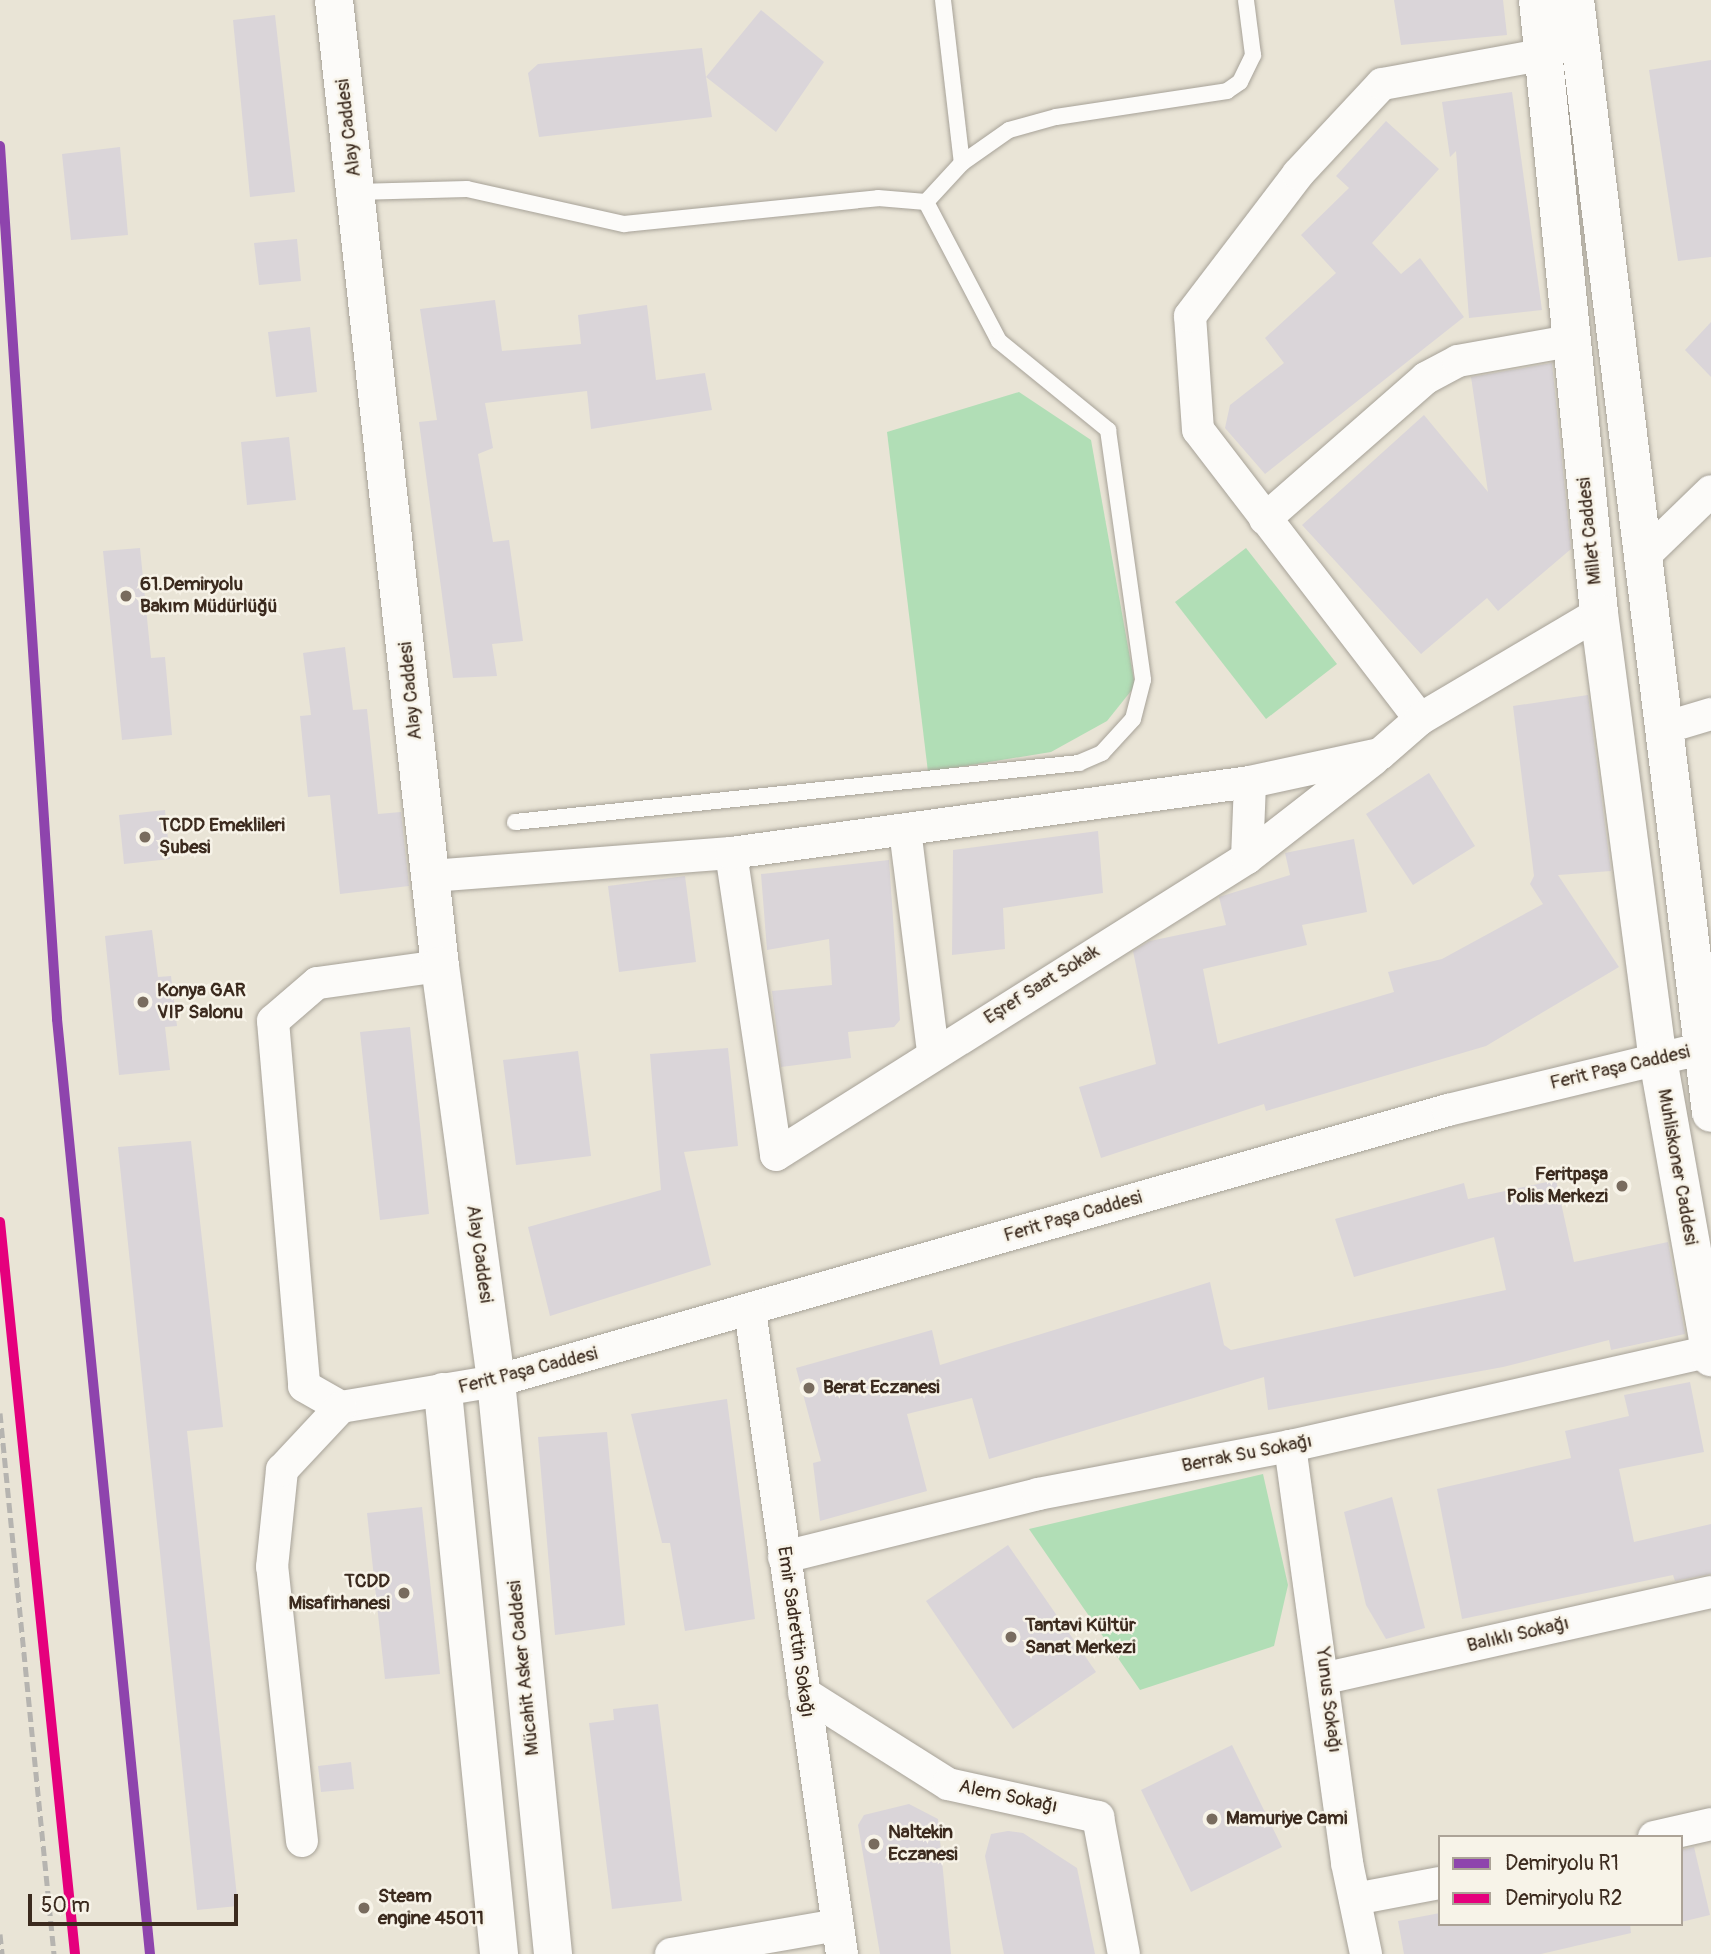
<!DOCTYPE html>
<meta charset="utf-8">
<style>
body{margin:0}
#map{position:relative;width:1711px;height:1954px;overflow:hidden;background:#e9e4d6;font-family:Pangolin,sans-serif}
div>[style]{position:absolute}
[style*='--x']{left:calc(var(--x)*1px);top:calc(var(--y)*1px);width:calc(var(--w)*1px);rotate:calc(var(--a)*1deg)}
.green>*{inset:0;background:#b1deb6}
.building>*{inset:0;background:#dad5d9}
.roads{filter:drop-shadow(0 0 2px #a7a298) drop-shadow(0 0 2px #a7a298)}
.service>*{height:16px;margin:-8px;padding:0 8px;transform-origin:8px;border-radius:8px;background:#fcfbf9}
.minor>*{height:32px;margin:-16px;padding:0 16px;transform-origin:16px;border-radius:16px;background:#fcfbf9}
.secondary>*{height:38px;margin:-19px;padding:0 19px;transform-origin:19px;border-radius:19px;background:#fcfbf9}
.primary>*{height:38px;margin:-19px;padding:0 19px;transform-origin:19px;border-radius:19px;background:#fcfbf9}
.rail>*{height:5px;margin-top:-2.5px;transform-origin:0;background:repeating-linear-gradient(90deg,#b6b4b0 0 10px,transparent 0 15px)}
.rail-1>*{height:10px;margin:-5px;padding:0 5px;transform-origin:5px;border-radius:5px;background:#8e44ad}
.rail-2>*{height:10px;margin:-5px;padding:0 5px;transform-origin:5px;border-radius:5px;background:#e5007d}
.dots>*{width:19px;height:19px;translate:-50% -50%;box-sizing:border-box;border:4px solid #f7f3e8;border-radius:50%}
span{translate:-50% -50%;white-space:nowrap;text-align:center;line-height:1.15;-webkit-text-stroke:5px #f7f3e8;paint-order:stroke}
.street-label{font-size:19px;color:#3b2a1e}
.poi-label{font-size:19px;color:#3b2a1e;font-weight:700}
.left{translate:0 -50%;text-align:left}
.right{translate:-100% -50%;text-align:right}
.legend{position:absolute;left:1438px;top:1835px;width:245px;height:91px;box-sizing:border-box;background:#f7f3e8;border:2px solid #aca397;margin:0;padding:9px 12px;list-style:none;font-size:21px;color:#3b2a1e}
.legend li{display:flex;align-items:center;gap:14px;height:35px}
.legend b{width:35px;border:2px solid #aca397}
.scale{position:absolute;left:28px;top:1894px;width:210px;height:32px;box-sizing:border-box;border:4px solid #3b2a1e;border-top:0;padding-left:9px;font-size:21px;line-height:24px;white-space:nowrap;color:#3b2a1e;-webkit-text-stroke:5px #f7f3e8;paint-order:stroke}
</style>
<div id="map">
<div class="green">
<div style="clip-path:polygon(1019px 392px,1091px 440px,1135px 686px,1107px 721px,1051px 752px,928px 772px,887px 432px)"></div>
<div style="clip-path:polygon(1246px 548px,1337px 664px,1266px 719px,1175px 602px)"></div>
<div style="clip-path:polygon(1263px 1474px,1288px 1585px,1274px 1646px,1140px 1690px,1029px 1529px)"></div>
</div>
<div class="building">
<div style="clip-path:polygon(1394px 0,1503px 0,1507px 35px,1401px 45px)"></div>
<div style="clip-path:polygon(761px 10px,824px 62px,776px 132px,706px 77px,712px 117px,539px 137px,528px 73px,538px 64px,702px 48px,706px 77px)"></div>
<div style="clip-path:polygon(275px 15px,295px 192px,250px 197px,233px 20px)"></div>
<div style="clip-path:polygon(1711px 60px,1711px 257px,1678px 261px,1649px 70px)"></div>
<div style="clip-path:polygon(1512px 92px,1542px 310px,1469px 318px,1456px 151px,1450px 157px,1442px 102px)"></div>
<div style="clip-path:polygon(1386px 121px,1439px 169px,1372px 243px,1401px 274px,1420px 258px,1464px 317px,1265px 474px,1225px 428px,1230px 405px,1284px 363px,1265px 338px,1336px 273px,1301px 235px,1349px 188px,1336px 176px)"></div>
<div style="clip-path:polygon(120px 147px,128px 235px,71px 240px,62px 154px)"></div>
<div style="clip-path:polygon(297px 239px,301px 281px,259px 285px,254px 243px)"></div>
<div style="clip-path:polygon(495px 300px,502px 351px,581px 344px,578px 315px,647px 305px,656px 380px,705px 373px,712px 410px,591px 429px,587px 391px,485px 403px,493px 448px,478px 454px,493px 542px,509px 540px,523px 641px,492px 644px,497px 676px,453px 678px,419px 422px,437px 420px,420px 309px)"></div>
<div style="clip-path:polygon(1711px 322px,1711px 377px,1685px 350px)"></div>
<div style="clip-path:polygon(310px 327px,317px 392px,276px 397px,268px 332px)"></div>
<div style="clip-path:polygon(1552px 363px,1571px 549px,1498px 611px,1487px 598px,1421px 654px,1302px 525px,1424px 415px,1488px 492px,1471px 377px)"></div>
<div style="clip-path:polygon(289px 437px,296px 500px,247px 505px,241px 442px)"></div>
<div style="clip-path:polygon(140px 548px,151px 658px,165px 657px,172px 735px,122px 740px,103px 551px)"></div>
<div style="clip-path:polygon(345px 647px,353px 710px,367px 709px,378px 814px,401px 812px,409px 886px,340px 894px,330px 795px,308px 797px,300px 716px,311px 715px,303px 653px)"></div>
<div style="clip-path:polygon(1588px 695px,1611px 871px,1558px 875px,1619px 967px,1486px 1046px,1266px 1111px,1264px 1104px,1101px 1158px,1079px 1087px,1156px 1064px,1133px 951px,1150px 941px,1226px 925px,1219px 897px,1290px 875px,1285px 853px,1354px 839px,1367px 912px,1302px 925px,1307px 945px,1203px 969px,1218px 1044px,1394px 992px,1388px 972px,1442px 959px,1543px 904px,1530px 884px,1534px 876px,1513px 706px)"></div>
<div style="clip-path:polygon(1429px 773px,1475px 846px,1413px 885px,1366px 814px)"></div>
<div style="clip-path:polygon(165px 810px,170px 859px,124px 864px,119px 815px)"></div>
<div style="clip-path:polygon(1098px 831px,1103px 893px,1003px 908px,1005px 949px,952px 955px,953px 850px)"></div>
<div style="clip-path:polygon(889px 860px,900px 1020px,894px 1027px,848px 1032px,851px 1058px,781px 1067px,772px 991px,832px 985px,829px 939px,767px 950px,761px 874px)"></div>
<div style="clip-path:polygon(685px 876px,696px 962px,619px 972px,608px 886px)"></div>
<div style="clip-path:polygon(152px 930px,158px 977px,171px 976px,177px 1026px,165px 1027px,170px 1070px,119px 1075px,105px 936px)"></div>
<div style="clip-path:polygon(410px 1027px,429px 1214px,380px 1220px,360px 1032px)"></div>
<div style="clip-path:polygon(728px 1048px,738px 1146px,684px 1152px,711px 1265px,550px 1316px,528px 1227px,661px 1190px,650px 1054px)"></div>
<div style="clip-path:polygon(578px 1051px,591px 1156px,516px 1165px,503px 1060px)"></div>
<div style="clip-path:polygon(191px 1141px,223px 1427px,187px 1431px,238px 1906px,197px 1910px,118px 1147px)"></div>
<div style="clip-path:polygon(1556px 1180px,1574px 1262px,1668px 1242px,1685px 1334px,1611px 1350px,1609px 1340px,1503px 1367px,1268px 1410px,1264px 1377px,989px 1459px,972px 1398px,907px 1414px,927px 1491px,820px 1521px,813px 1463px,821px 1461px,796px 1368px,932px 1330px,940px 1365px,1210px 1282px,1224px 1345px,1231px 1350px,1506px 1290px,1494px 1237px,1354px 1277px,1335px 1219px,1464px 1183px,1468px 1199px)"></div>
<div style="clip-path:polygon(1690px 1382px,1704px 1452px,1619px 1469px,1634px 1542px,1711px 1524px,1711px 1574px,1675px 1581px,1673px 1575px,1462px 1619px,1437px 1489px,1571px 1458px,1565px 1431px,1629px 1416px,1624px 1395px)"></div>
<div style="clip-path:polygon(727px 1399px,755px 1619px,685px 1631px,670px 1543px,662px 1543px,631px 1414px)"></div>
<div style="clip-path:polygon(607px 1432px,625px 1625px,555px 1635px,538px 1437px)"></div>
<div style="clip-path:polygon(1392px 1497px,1425px 1628px,1386px 1639px,1366px 1605px,1344px 1512px)"></div>
<div style="clip-path:polygon(422px 1507px,440px 1674px,385px 1679px,367px 1513px)"></div>
<div style="clip-path:polygon(1008px 1545px,1096px 1672px,1013px 1729px,926px 1601px)"></div>
<div style="clip-path:polygon(658px 1704px,682px 1901px,612px 1909px,589px 1723px,614px 1720px,613px 1709px)"></div>
<div style="clip-path:polygon(1232px 1745px,1282px 1847px,1191px 1892px,1141px 1790px)"></div>
<div style="clip-path:polygon(351px 1762px,354px 1789px,321px 1792px,318px 1766px)"></div>
<div style="clip-path:polygon(909px 1804px,938px 1819px,951px 1954px,880px 1954px,858px 1825px,864px 1815px)"></div>
<div style="clip-path:polygon(1008px 1831px,1023px 1833px,1077px 1868px,1095px 1954px,1004px 1954px,985px 1856px,991px 1834px)"></div>
<div style="clip-path:polygon(1694px 1847px,1710px 1915px,1681px 1922px,1681px 1850px)"></div>
<div style="clip-path:polygon(1440px 1913px,1440px 1924px,1630px 1924px,1631px 1933px,1541px 1954px,1404px 1954px,1398px 1921px)"></div>
</div>
<div class="roads">
<div class="service">
<div style="--x:943;--y:0;--w:164;--a:83.4"></div>
<div style="--x:356;--y:192;--w:111;--a:-1.5"></div>
<div style="--x:467;--y:189;--w:161;--a:12.6"></div>
<div style="--x:624;--y:224;--w:255;--a:-5.8"></div>
<div style="--x:878;--y:198;--w:48;--a:4.8"></div>
<div style="--x:926;--y:202;--w:157;--a:62.3"></div>
<div style="--x:999;--y:341;--w:141;--a:39.2"></div>
<div style="--x:1108;--y:430;--w:252;--a:82"></div>
<div style="--x:1143;--y:680;--w:40;--a:104.4"></div>
<div style="--x:1133;--y:719;--w:46;--a:132.4"></div>
<div style="--x:1102;--y:753;--w:25;--a:157"></div>
<div style="--x:1079;--y:763;--w:567;--a:174.03"></div>
<div style="--x:926;--y:202;--w:53;--a:-47.3"></div>
<div style="--x:962;--y:163;--w:57;--a:-35.1"></div>
<div style="--x:1009;--y:130;--w:49;--a:-15.5"></div>
<div style="--x:1056;--y:117;--w:173;--a:-8.6"></div>
<div style="--x:1227;--y:91;--w:16;--a:-35"></div>
<div style="--x:1240;--y:82;--w:30;--a:-64"></div>
<div style="--x:1253;--y:55;--w:55;--a:-97.3"></div>
</div>
<div class="minor">
<div style="--x:1265;--y:519;--w:214;--a:-41.2"></div>
<div style="--x:1426;--y:378;--w:36;--a:-28"></div>
<div style="--x:1458;--y:361;--w:113;--a:-10.2"></div>
<div style="--x:1644;--y:556;--w:93;--a:-44.1"></div>
<div style="--x:1420;--y:719;--w:364;--a:-127.5"></div>
<div style="--x:1198;--y:430;--w:114;--a:-94"></div>
<div style="--x:1190;--y:316;--w:178;--a:-52.7"></div>
<div style="--x:1298;--y:174;--w:123;--a:-47"></div>
<div style="--x:1382;--y:84;--w:166;--a:-10.4"></div>
<div style="--x:1664;--y:728;--w:49;--a:-16.6"></div>
<div style="--x:905;--y:830;--w:224;--a:82.8"></div>
<div style="--x:731;--y:853;--w:305;--a:81.5"></div>
<div style="--x:776;--y:1155;--w:557;--a:-32.23"></div>
<div style="--x:1247;--y:858;--w:76;--a:-87.7"></div>
<div style="--x:1247;--y:858;--w:160;--a:-37.9"></div>
<div style="--x:431;--y:876;--w:301;--a:-4.4"></div>
<div style="--x:731;--y:853;--w:524;--a:-7.79"></div>
<div style="--x:1250;--y:782;--w:133;--a:-12.2"></div>
<div style="--x:1380;--y:754;--w:53;--a:-41.2"></div>
<div style="--x:1420;--y:719;--w:208;--a:-30.6"></div>
<div style="--x:440;--y:966;--w:124;--a:172.1"></div>
<div style="--x:317;--y:983;--w:58;--a:139.2"></div>
<div style="--x:273;--y:1021;--w:366;--a:85.1"></div>
<div style="--x:304;--y:1386;--w:43;--a:29.6"></div>
<div style="--x:341;--y:1407;--w:157;--a:-9.5"></div>
<div style="--x:496;--y:1381;--w:990;--a:-15.89"></div>
<div style="--x:1448;--y:1110;--w:264;--a:-13.6"></div>
<div style="--x:750;--y:1310;--w:651;--a:81.87"></div>
<div style="--x:1290;--y:1446;--w:421;--a:82.2"></div>
<div style="--x:1347;--y:1863;--w:93;--a:78.2"></div>
<div style="--x:784;--y:1557;--w:262;--a:-13.9"></div>
<div style="--x:1038;--y:1494;--w:257;--a:-10.8"></div>
<div style="--x:1290;--y:1446;--w:431;--a:-12.7"></div>
<div style="--x:1326;--y:1678;--w:394;--a:-12.6"></div>
<div style="--x:804;--y:1693;--w:170;--a:32.3"></div>
<div style="--x:948;--y:1784;--w:154;--a:12.4"></div>
<div style="--x:1098;--y:1817;--w:139;--a:79.3"></div>
<div style="--x:1654;--y:1837;--w:58;--a:-12.8"></div>
<div style="--x:302;--y:1841;--w:276;--a:-96.2"></div>
<div style="--x:272;--y:1567;--w:98;--a:-84.1"></div>
<div style="--x:282;--y:1470;--w:86;--a:-46.9"></div>
<div style="--x:1355;--y:1899;--w:86;--a:-10.7"></div>
<div style="--x:671;--y:1954;--w:169;--a:-9.9"></div>
</div>
<div class="secondary">
<div style="--x:334;--y:0;--w:972;--a:83.74"></div>
<div style="--x:440;--y:966;--w:419;--a:82.3"></div>
<div style="--x:496;--y:1381;--w:576;--a:84.32"></div>
<div style="--x:443;--y:1392;--w:565;--a:84.31"></div>
</div>
<div class="primary">
<div style="--x:1538;--y:0;--w:616;--a:84.32"></div>
<div style="--x:1599;--y:613;--w:450;--a:82.5"></div>
<div style="--x:1658;--y:1059;--w:303;--a:79.9"></div>
<div style="--x:1575;--y:0;--w:1121;--a:83.03"></div>
</div>
</div>
<div class="rail">
<div style="--x:0;--y:1222;--w:736;--a:84.15"></div>
<div style="--x:0;--y:1413;--w:544;--a:84.3"></div>
<div style="--x:0;--y:1934;--w:20;--a:84"></div>
</div>
<div class="rail-1">
<div style="--x:0;--y:146;--w:875;--a:86.26"></div>
<div style="--x:57;--y:1019;--w:940;--a:84.32"></div>
</div>
<div class="rail-2">
<div style="--x:0;--y:1222;--w:736;--a:84.15"></div>
</div>
<div class="dots">
<div style="left:126px;top:596px;background:#786b5e"></div>
<div style="left:145px;top:837px;background:#786b5e"></div>
<div style="left:143px;top:1002px;background:#786b5e"></div>
<div style="left:1622px;top:1186px;background:#786b5e"></div>
<div style="left:809px;top:1388px;background:#786b5e"></div>
<div style="left:404px;top:1593px;background:#786b5e"></div>
<div style="left:1011px;top:1637px;background:#786b5e"></div>
<div style="left:1212px;top:1819px;background:#786b5e"></div>
<div style="left:874px;top:1844px;background:#786b5e"></div>
<div style="left:364px;top:1908px;background:#786b5e"></div>
</div>
<div class="street-label">
<span style="left:349px;top:128px;rotate:-97deg">Alay Caddesi</span>
<span style="left:1590px;top:531px;rotate:-96deg">Millet Caddesi</span>
<span style="left:411px;top:691px;rotate:-96deg">Alay Caddesi</span>
<span style="left:1042px;top:985px;rotate:-32deg">Eşref Saat Sokak</span>
<span style="left:1620px;top:1068px;rotate:-13deg">Ferit Paşa Caddesi</span>
<span style="left:1677px;top:1167px;rotate:80deg">Muhliskoner Caddesi</span>
<span style="left:1073px;top:1217px;rotate:-16deg">Ferit Paşa Caddesi</span>
<span style="left:479px;top:1254px;rotate:82deg">Alay Caddesi</span>
<span style="left:528px;top:1371px;rotate:-14deg">Ferit Paşa Caddesi</span>
<span style="left:1247px;top:1454px;rotate:-11deg">Berrak Su Sokağı</span>
<span style="left:795px;top:1632px;rotate:82deg">Emir Sadrettin Sokağı</span>
<span style="left:1518px;top:1635px;rotate:-13deg">Balıklı Sokağı</span>
<span style="left:524px;top:1668px;rotate:-96deg">Mücahit Asker Caddesi</span>
<span style="left:1328px;top:1700px;rotate:83deg">Yunus Sokağı</span>
<span style="left:1008px;top:1797px;rotate:12deg">Alem Sokağı</span>
</div>
<div class="poi-label">
<span class="left" style="left:140px;top:596px">61.Demiryolu<br>Bakım Müdürlüğü</span>
<span class="left" style="left:159px;top:837px">TCDD Emeklileri<br>Şubesi</span>
<span class="left" style="left:157px;top:1002px">Konya GAR<br>VIP Salonu</span>
<span class="right" style="left:1608px;top:1186px">Feritpaşa<br>Polis Merkezi</span>
<span class="left" style="left:823px;top:1388px">Berat Eczanesi</span>
<span class="right" style="left:390px;top:1593px">TCDD<br>Misafirhanesi</span>
<span class="left" style="left:1025px;top:1637px">Tantavi Kültür<br>Sanat Merkezi</span>
<span class="left" style="left:1226px;top:1819px">Mamuriye Cami</span>
<span class="left" style="left:888px;top:1844px">Naltekin<br>Eczanesi</span>
<span class="left" style="left:378px;top:1908px">Steam<br>engine 45011</span>
</div>
<ul class="legend">
<li><b style="height:9px;background:#8e44ad"></b>Demiryolu R1</li>
<li><b style="height:9px;background:#e5007d"></b>Demiryolu R2</li>
</ul>
<div class="scale">50 m</div>
</div>
